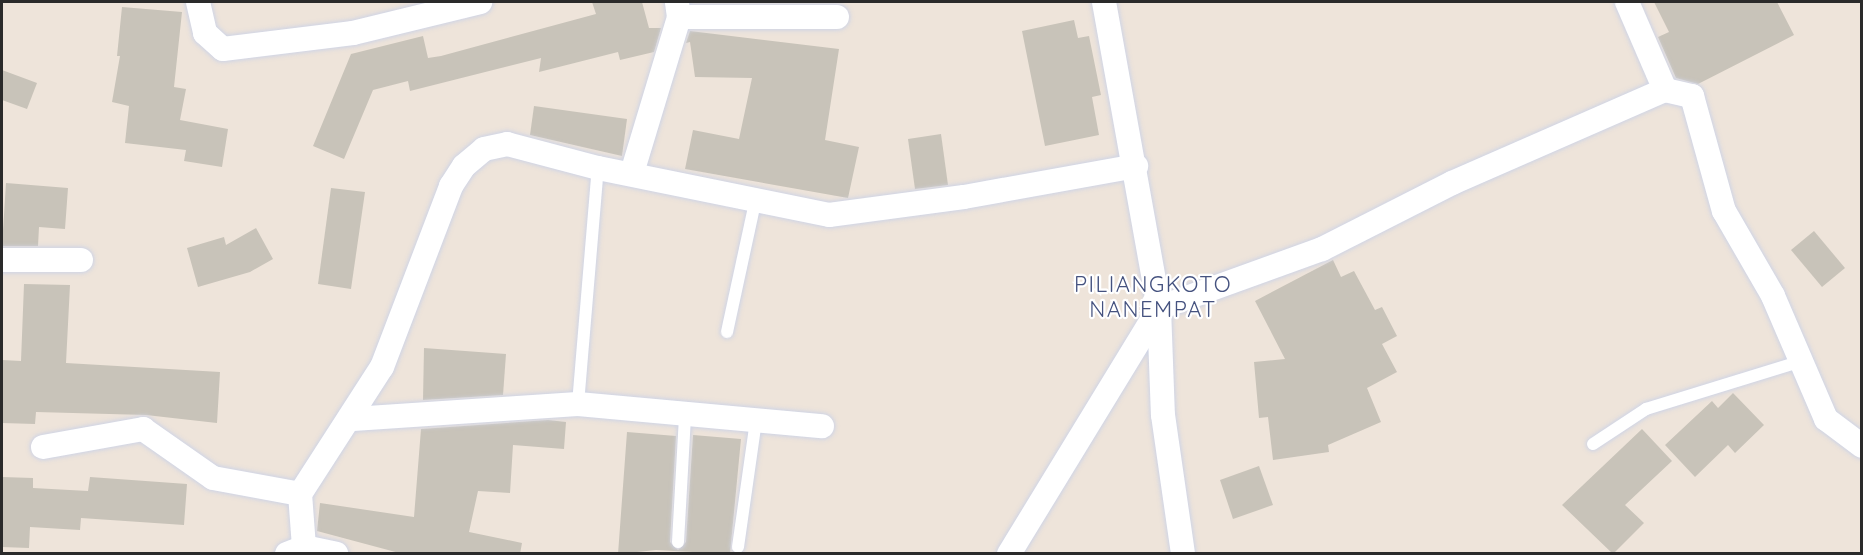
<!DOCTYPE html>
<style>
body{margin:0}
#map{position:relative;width:1863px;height:555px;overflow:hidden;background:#eee4da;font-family:Quicksand,sans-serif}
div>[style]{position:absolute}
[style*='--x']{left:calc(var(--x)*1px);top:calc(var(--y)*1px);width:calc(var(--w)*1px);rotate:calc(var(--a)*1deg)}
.building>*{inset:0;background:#c8c3b9}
.roads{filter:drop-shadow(0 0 2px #cfd4e5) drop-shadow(0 0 2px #cfd4e5)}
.service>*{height:12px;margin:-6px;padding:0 6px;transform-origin:6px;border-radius:6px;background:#fff}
.minor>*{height:24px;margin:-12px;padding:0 12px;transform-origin:12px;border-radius:12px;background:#fff}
span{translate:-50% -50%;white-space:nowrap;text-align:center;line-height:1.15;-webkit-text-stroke:4.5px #fff;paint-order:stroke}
.quarter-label{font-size:22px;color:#45527f;letter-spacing:1.5px}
.frame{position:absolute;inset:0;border:3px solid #2a2a2a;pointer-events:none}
</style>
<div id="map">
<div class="building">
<div style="clip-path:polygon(592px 2px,642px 2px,649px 28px,661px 28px,654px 52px,620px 60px,618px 52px,539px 72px,541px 58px,410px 91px,408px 81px,373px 90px,344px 159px,313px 146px,351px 54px,423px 36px,428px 58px,441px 56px,596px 14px)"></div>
<div style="clip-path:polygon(1654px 2px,1777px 2px,1794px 35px,1698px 84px,1676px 78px,1658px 37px,1669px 32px)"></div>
<div style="clip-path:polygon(122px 7px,182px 12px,174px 87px,186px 89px,180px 120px,228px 129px,222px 167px,184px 161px,186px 150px,125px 143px,129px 106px,112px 102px,120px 56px,117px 56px)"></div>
<div style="clip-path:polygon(1074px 20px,1078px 38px,1089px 36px,1101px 95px,1092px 97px,1099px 135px,1045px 146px,1022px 31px)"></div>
<div style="clip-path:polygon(690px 31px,839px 49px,825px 140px,859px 147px,848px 198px,685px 169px,693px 130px,739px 139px,752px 78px,695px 77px,690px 42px,686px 43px)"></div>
<div style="clip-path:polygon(2px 70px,37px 83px,27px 109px,2px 100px)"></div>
<div style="clip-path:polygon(534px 106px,627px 119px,622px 156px,530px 135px)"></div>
<div style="clip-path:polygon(941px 134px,948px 185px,915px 189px,908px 139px)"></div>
<div style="clip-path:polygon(6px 183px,68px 188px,65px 229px,39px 227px,38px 246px,2px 246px)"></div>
<div style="clip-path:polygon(331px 188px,365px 192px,351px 289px,318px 284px)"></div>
<div style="clip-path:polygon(256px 228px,273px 259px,250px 272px,198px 287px,187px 248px,224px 237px,226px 245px)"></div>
<div style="clip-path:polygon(1814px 231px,1845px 268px,1822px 287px,1791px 250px)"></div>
<div style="clip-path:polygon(1333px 260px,1341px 277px,1354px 271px,1375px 310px,1382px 307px,1397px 336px,1382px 344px,1397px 372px,1367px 388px,1381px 422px,1328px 445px,1329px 452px,1273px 460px,1268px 417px,1259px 418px,1254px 362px,1285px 359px,1255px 301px)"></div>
<div style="clip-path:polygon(24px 284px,70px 285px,66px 363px,220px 372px,217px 423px,146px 415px,36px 412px,35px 424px,2px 423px,2px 360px,21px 361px)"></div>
<div style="clip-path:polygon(424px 348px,506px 354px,503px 395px,423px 400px)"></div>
<div style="clip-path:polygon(1733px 393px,1764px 425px,1735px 453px,1728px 445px,1695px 477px,1665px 445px,1712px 401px,1718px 408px)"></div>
<div style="clip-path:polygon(548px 420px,566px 422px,564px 449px,513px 445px,510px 493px,478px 491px,469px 532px,522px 543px,520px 554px,403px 554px,317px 531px,320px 503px,414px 517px,421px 429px)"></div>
<div style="clip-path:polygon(1642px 429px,1672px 461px,1625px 505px,1644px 523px,1613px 554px,1562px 505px)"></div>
<div style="clip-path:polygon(627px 432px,676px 436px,670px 542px,678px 550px,686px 542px,693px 435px,741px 439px,730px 554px,656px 550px,618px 554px)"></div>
<div style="clip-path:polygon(1259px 466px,1273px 505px,1233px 519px,1220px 480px)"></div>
<div style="clip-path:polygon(2px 477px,33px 478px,33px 488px,88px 491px,90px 477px,187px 484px,184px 525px,81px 518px,80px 530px,30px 527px,29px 548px,2px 547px)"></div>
</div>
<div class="roads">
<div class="service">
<div style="--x:727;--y:332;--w:132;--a:-77.8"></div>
<div style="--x:578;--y:404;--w:237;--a:-85.2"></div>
<div style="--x:1593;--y:444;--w:64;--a:-33.4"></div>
<div style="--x:1646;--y:409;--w:163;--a:-17.1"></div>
<div style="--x:678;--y:542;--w:127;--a:-86.8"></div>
<div style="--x:738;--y:547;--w:127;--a:-81.9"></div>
</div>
<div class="minor">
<div style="--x:198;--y:2;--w:32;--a:77"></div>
<div style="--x:205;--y:33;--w:24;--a:42"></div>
<div style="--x:223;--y:49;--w:131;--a:-7"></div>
<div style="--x:353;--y:33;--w:131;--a:-13.7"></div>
<div style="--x:1104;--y:2;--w:311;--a:79.8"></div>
<div style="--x:1159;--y:308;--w:107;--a:87.9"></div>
<div style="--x:1163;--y:415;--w:140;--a:81.8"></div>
<div style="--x:1627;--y:2;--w:96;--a:66.6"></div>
<div style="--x:679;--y:17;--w:158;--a:0"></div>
<div style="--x:632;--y:173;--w:163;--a:-73.2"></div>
<div style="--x:679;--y:17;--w:15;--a:-98"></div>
<div style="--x:2;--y:260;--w:79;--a:0"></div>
<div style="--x:353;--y:419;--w:225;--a:-3.8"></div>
<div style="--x:578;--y:404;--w:245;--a:5.2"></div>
<div style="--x:43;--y:447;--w:102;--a:-10.2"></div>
<div style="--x:143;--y:429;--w:85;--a:35"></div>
<div style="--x:213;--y:478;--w:88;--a:10.4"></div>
<div style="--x:304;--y:547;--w:53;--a:-94.3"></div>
<div style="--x:300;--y:494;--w:151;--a:-57.2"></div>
<div style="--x:382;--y:367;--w:194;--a:-69.1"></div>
<div style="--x:451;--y:186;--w:24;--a:-57"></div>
<div style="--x:464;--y:166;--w:26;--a:-40"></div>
<div style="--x:484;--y:149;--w:24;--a:-12"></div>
<div style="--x:507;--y:144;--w:94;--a:14.8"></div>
<div style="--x:598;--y:168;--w:236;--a:11.5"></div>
<div style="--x:829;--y:215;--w:136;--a:-7.6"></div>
<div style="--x:964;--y:197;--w:175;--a:-10.2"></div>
<div style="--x:287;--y:554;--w:18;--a:-22"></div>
<div style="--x:304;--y:547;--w:33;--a:12"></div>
<div style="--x:1009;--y:554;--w:288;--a:-58.6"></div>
<div style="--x:1159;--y:308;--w:173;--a:-19.9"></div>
<div style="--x:1322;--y:249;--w:146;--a:-26.9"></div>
<div style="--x:1452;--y:183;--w:232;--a:-23.6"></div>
<div style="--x:1665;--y:90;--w:28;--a:13"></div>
<div style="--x:1692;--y:96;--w:119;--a:74.5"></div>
<div style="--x:1724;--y:211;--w:98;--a:60"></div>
<div style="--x:1773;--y:296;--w:134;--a:66.7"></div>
<div style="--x:1826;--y:419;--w:45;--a:36.9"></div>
</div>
</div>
<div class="quarter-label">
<span style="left:1153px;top:297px">PILIANGKOTO<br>NANEMPAT</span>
</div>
<div class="frame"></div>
</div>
